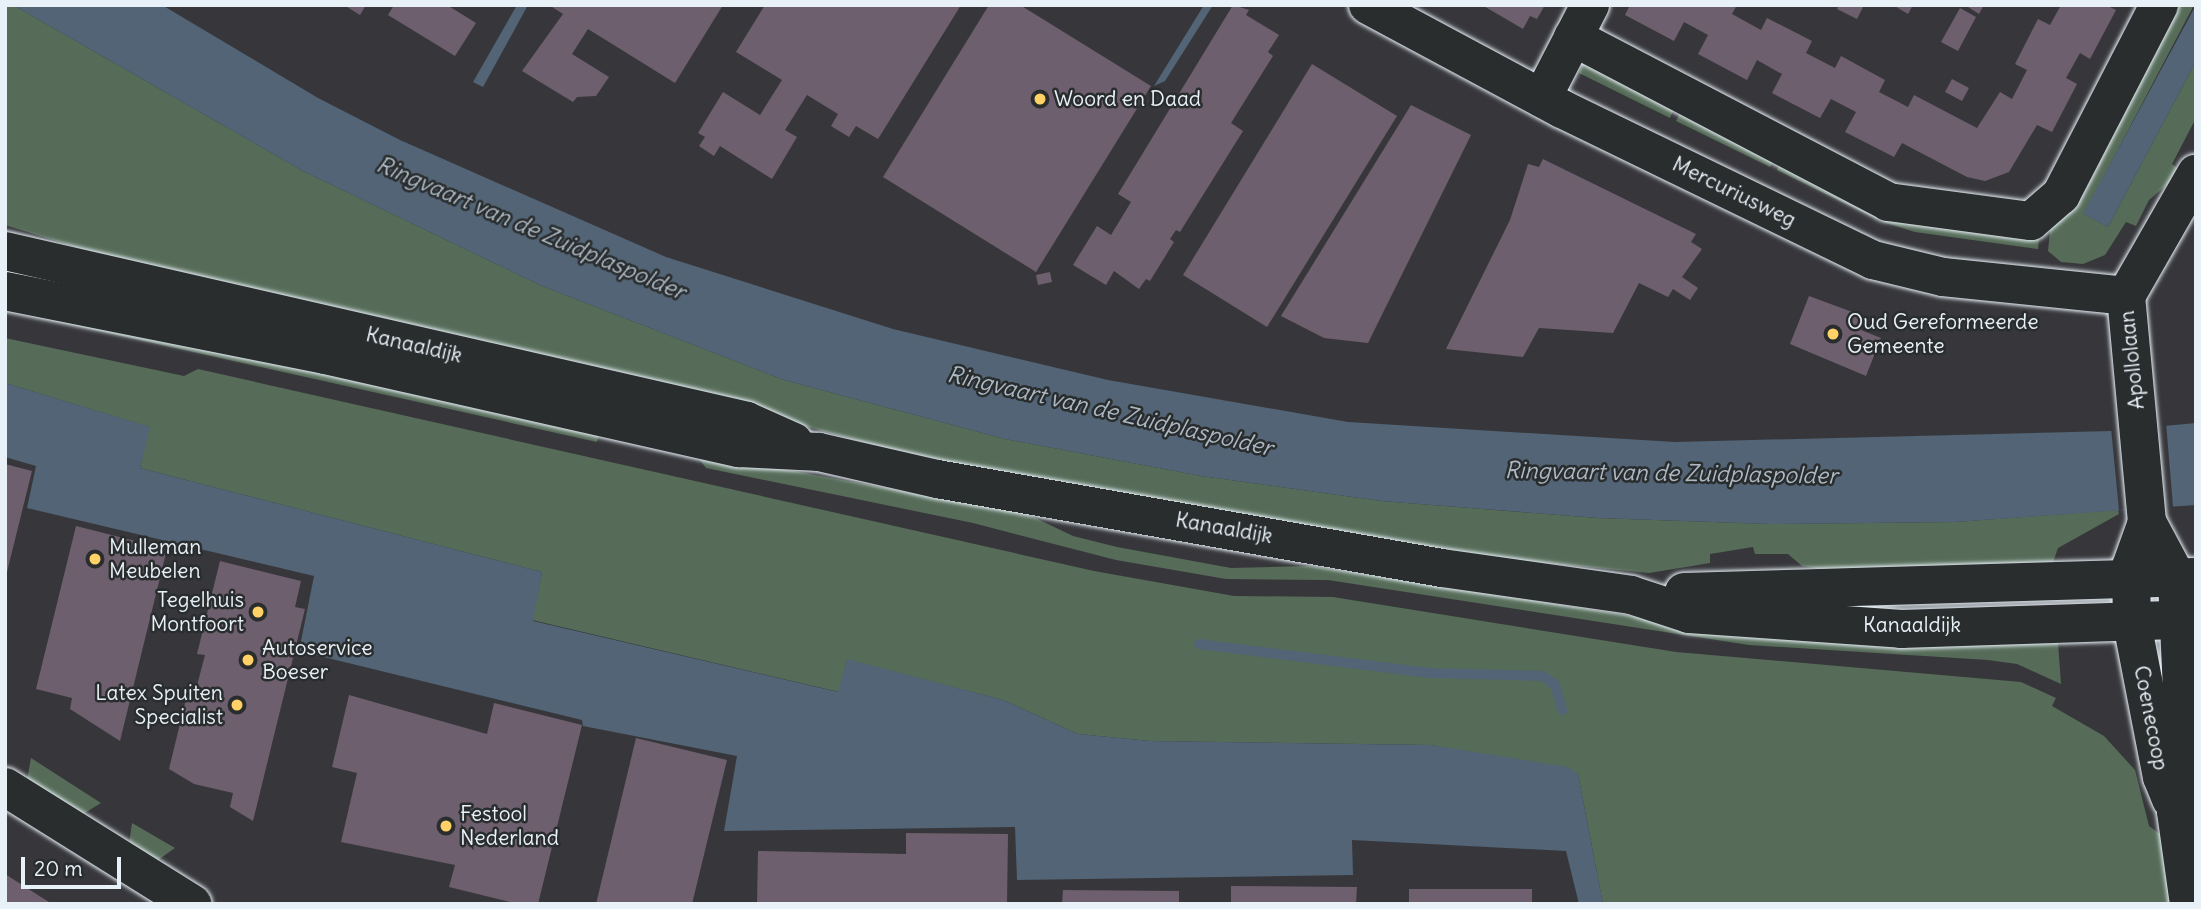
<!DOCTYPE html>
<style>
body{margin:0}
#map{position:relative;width:2201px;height:909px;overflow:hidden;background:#37373b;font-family:Delius,sans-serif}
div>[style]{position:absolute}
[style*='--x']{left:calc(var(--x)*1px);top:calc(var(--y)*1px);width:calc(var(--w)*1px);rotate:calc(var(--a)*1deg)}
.green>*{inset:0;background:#566c58}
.water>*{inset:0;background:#526475}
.pier>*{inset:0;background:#37373b}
.stream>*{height:10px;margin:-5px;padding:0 5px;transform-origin:5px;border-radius:5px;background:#526475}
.building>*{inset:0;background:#6d5f6d}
.roads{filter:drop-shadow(0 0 2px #e8f1f8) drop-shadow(0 0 2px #e8f1f8)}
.minor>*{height:38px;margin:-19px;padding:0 19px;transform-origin:19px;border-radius:19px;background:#2a2d2e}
.secondary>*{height:38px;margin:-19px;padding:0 19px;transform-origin:19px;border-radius:19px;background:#2a2d2e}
.dots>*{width:19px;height:19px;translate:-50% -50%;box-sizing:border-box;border:4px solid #2a2d2e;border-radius:50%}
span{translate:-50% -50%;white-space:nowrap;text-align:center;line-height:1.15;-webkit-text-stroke:5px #2a2d2e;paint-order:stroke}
.poi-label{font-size:21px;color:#e8f1f8}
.left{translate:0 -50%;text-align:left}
.right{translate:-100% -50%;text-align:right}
.street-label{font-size:21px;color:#e8f1f8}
.water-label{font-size:23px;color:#acb9c4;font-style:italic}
.frame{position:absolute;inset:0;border:7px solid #e8f1f8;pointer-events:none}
.scale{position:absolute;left:21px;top:857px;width:100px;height:32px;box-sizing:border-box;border:4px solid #e8f1f8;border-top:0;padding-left:9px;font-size:21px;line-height:24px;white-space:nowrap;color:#e8f1f8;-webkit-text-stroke:5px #2a2d2e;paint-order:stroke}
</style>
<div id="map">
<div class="green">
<div style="clip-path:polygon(5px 5px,13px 5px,303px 171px,542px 286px,784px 380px,1005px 439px,1201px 476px,1381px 501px,1597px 518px,1770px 524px,1955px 522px,2118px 510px,2119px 514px,2058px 548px,2050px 571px,1862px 575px,1802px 566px,1788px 554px,1755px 554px,1753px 547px,1710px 554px,1710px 563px,1649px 573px,1483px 557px,919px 457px,763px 415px,208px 288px,5px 225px)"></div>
<div style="clip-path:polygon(2177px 5px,2194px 5px,2084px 214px,2108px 227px,2196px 61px,2196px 118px,2172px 164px,2182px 172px,2149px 200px,2136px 226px,2126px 222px,2105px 255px,2083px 264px,2061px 262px,2048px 251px,2050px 231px,2164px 16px)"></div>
<div style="clip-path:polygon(1585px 60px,1678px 100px,1670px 118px,1579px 73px)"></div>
<div style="clip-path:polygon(1685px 103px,1778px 153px,1770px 167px,1676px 121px)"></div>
<div style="clip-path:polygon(1784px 156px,1882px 208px,1877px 219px,1777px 170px)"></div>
<div style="clip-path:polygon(1889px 211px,2040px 230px,2038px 249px,1915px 232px,1883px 222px)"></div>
<div style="clip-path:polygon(5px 310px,600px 428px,597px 442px)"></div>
<div style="clip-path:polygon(5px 338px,184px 376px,198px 369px,1094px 571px,1234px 596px,1333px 597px,1676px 652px,2021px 682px,2056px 698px,2052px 706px,2104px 736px,2135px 770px,2149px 826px,2160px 834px,2170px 904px,1603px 904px,1578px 774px,1431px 745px,1150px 741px,1078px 734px,1003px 700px,847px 660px,839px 692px,532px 620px,542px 572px,140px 468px,149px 427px,5px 383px)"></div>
<div style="clip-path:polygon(695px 453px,1027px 514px,1073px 536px,1117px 547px,1231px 568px,1310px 566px,1676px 623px,2058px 642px,2061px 684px,2017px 664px,1988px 660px,1749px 645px,1328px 580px,1226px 579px,1116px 560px,973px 523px,706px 468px)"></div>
<div style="clip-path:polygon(31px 758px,101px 803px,83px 814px,27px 780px)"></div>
<div style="clip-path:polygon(132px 823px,175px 848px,158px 860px,129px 844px)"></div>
</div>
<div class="water">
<div style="clip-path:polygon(13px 5px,162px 5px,318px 98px,400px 140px,666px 257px,893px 329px,1108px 380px,1348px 422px,1675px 442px,2111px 431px,2196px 423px,2196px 505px,1955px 522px,1770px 524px,1598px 518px,1381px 501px,1201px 476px,1005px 439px,784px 380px,542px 286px,303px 171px)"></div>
<div style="clip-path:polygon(517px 5px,528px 5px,483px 87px,473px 82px)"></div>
<div style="clip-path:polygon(1204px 5px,1213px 5px,1165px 81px,1154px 86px)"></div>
<div style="clip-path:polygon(2196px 5px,2196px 61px,2108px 227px,2083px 214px)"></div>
<div style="clip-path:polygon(5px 383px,150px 427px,140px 468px,542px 572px,533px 621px,838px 692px,847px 659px,1003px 700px,1078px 734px,1150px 741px,1431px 745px,1567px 767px,1578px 774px,1603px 904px,1579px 904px,1566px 851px,1352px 840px,1353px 875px,1017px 880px,1015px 827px,724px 831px,737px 756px,583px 726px,582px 720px,299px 651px,314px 576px,27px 508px,36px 466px,5px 457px)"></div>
</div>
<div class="pier">
<div style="clip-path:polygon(2166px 422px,2173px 507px,2119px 510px,2111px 428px)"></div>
</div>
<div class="stream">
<div style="--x:1199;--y:644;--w:232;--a:7.2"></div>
<div style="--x:1429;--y:673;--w:114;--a:1.5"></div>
<div style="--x:1543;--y:676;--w:15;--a:37"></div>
<div style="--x:1555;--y:685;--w:26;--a:74"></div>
</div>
<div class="building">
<div style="clip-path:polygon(344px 5px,366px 5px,360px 15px)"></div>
<div style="clip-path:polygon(394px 5px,447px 5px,476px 23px,455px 56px,388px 15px)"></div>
<div style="clip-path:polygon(549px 5px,723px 5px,675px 83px,588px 29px,572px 54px,609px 77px,596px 96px,577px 97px,573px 102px,522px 71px,563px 14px)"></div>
<div style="clip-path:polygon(765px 5px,961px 5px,878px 139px,856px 126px,849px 137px,831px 126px,838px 114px,807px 95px,785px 130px,797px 137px,772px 179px,720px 146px,714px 156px,699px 146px,705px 137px,698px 133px,723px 92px,760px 115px,782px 80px,736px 52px)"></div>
<div style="clip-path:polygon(989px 5px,1020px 5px,1151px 86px,1036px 272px,883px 177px)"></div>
<div style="clip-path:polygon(1233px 5px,1249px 10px,1246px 15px,1279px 35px,1268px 52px,1273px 56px,1231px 123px,1243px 131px,1180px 232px,1176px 230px,1170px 239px,1174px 242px,1150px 281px,1146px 279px,1139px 289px,1114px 271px,1106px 285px,1073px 265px,1097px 226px,1111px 235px,1131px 202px,1118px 194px)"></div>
<div style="clip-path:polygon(1482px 5px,1545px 5px,1537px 19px,1530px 16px,1523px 29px)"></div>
<div style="clip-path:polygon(1630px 5px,1737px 5px,1732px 14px,1761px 30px,1767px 18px,1812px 41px,1806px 53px,1835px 68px,1841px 56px,1885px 80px,1879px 92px,1908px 107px,1914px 95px,1977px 128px,2000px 92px,2012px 99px,2027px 70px,2015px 64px,2038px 19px,2050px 25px,2061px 5px,2106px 5px,2116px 10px,2090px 59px,2080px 53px,2066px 78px,2077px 84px,2052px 132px,2037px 125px,2009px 172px,1985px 181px,1967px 177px,1902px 143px,1894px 157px,1845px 132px,1856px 112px,1831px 99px,1820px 118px,1772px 93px,1782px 74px,1757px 60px,1747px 80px,1698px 54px,1708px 35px,1684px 22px,1674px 41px,1625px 15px)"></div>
<div style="clip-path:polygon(1839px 5px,1864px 5px,1857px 19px,1837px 9px)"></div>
<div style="clip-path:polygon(1893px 5px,1913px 5px,1908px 14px)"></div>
<div style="clip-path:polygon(1965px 5px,1984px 5px,1979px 14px)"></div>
<div style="clip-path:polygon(1960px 8px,1976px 17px,1958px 51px,1941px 42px)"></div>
<div style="clip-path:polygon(1312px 64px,1397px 116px,1267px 327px,1183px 275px)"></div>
<div style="clip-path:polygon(1952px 79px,1969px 88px,1962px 101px,1945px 92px)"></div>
<div style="clip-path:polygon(1411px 105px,1471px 135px,1368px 343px,1324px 338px,1281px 316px)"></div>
<div style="clip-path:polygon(1543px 159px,1696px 234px,1691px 242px,1702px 249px,1682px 277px,1698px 288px,1690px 300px,1673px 289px,1668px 297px,1639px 283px,1613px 333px,1539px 328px,1523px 357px,1446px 349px,1510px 220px,1528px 164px,1539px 167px)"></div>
<div style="clip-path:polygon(1050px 272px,1052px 282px,1038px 285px,1036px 275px)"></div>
<div style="clip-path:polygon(1809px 296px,1866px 317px,1861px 330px,1881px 338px,1866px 376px,1790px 344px)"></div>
<div style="clip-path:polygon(5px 464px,32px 471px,6px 576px,5px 576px)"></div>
<div style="clip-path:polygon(76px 526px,167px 549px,120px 741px,70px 709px,72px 698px,36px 689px)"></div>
<div style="clip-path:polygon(220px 561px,301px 581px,295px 607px,305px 609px,253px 821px,230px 807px,233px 793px,194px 784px,169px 769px,187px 695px,194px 697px,205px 655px,197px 654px)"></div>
<div style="clip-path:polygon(349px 695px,487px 734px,494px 703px,582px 725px,538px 904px,518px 904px,449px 887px,455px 865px,341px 842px,357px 773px,332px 767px)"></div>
<div style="clip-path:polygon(636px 738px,727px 760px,692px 904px,596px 904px)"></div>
<div style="clip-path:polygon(906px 833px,1008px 834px,1007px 904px,757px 904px,758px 851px,906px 854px)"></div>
<div style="clip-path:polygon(5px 874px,52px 904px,5px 904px)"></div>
<div style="clip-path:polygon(1231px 886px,1357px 887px,1356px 904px,1231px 904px)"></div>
<div style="clip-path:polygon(1409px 889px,1532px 889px,1532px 904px,1409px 904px)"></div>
<div style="clip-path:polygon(1063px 890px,1179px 891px,1179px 904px,1062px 904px)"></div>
</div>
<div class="roads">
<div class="minor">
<div style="--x:1368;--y:5;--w:220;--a:28.2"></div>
<div style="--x:1562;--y:109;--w:346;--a:25.9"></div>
<div style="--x:1873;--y:260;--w:72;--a:13.7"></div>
<div style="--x:1943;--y:277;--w:184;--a:5.9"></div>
<div style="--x:1573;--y:37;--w:356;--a:27.6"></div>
<div style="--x:1888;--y:202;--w:144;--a:7.6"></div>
<div style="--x:2031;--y:221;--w:40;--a:-41"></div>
<div style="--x:2061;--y:195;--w:214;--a:-62.7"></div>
<div style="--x:1542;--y:98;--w:105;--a:-62.7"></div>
<div style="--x:2147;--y:522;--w:48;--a:109.6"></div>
<div style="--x:2131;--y:567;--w:56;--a:89"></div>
<div style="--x:2132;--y:623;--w:157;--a:79"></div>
<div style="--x:2162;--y:777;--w:24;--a:68"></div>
<div style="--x:5;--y:787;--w:221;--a:32"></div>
<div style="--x:2189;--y:904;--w:94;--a:-98"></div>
<div style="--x:2176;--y:811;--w:76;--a:-84"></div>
<div style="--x:2184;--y:735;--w:157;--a:-92.6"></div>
<div style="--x:2177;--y:578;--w:64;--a:-118.2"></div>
<div style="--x:2147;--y:522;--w:227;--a:-95.3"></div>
<div style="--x:2126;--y:296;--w:141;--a:-60.2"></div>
</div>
<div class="secondary">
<div style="--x:5;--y:251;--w:761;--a:12.9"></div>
<div style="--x:747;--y:421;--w:51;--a:24.1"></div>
<div style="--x:5;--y:291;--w:326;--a:11.3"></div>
<div style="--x:325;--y:355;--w:424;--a:12.7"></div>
<div style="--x:739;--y:448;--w:80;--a:2.9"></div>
<div style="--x:819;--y:452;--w:121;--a:12.9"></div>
<div style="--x:937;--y:479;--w:513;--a:10"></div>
<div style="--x:1442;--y:568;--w:191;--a:8.1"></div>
<div style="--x:1631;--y:595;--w:61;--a:18.1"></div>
<div style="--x:1689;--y:614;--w:213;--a:4"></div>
<div style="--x:1901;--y:629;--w:295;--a:-1.9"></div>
<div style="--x:1684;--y:592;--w:512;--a:-1.68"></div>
</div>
</div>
<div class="dots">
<div style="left:1040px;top:99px;background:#ffd166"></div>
<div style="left:1833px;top:334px;background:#ffd166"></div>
<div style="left:95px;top:559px;background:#ffd166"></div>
<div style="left:258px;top:612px;background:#ffd166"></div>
<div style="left:248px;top:660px;background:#ffd166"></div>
<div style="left:237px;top:705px;background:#ffd166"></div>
<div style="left:446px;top:826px;background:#ffd166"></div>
</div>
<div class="poi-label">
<span class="left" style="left:1054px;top:99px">Woord en Daad</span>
<span class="left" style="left:1847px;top:334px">Oud Gereformeerde<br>Gemeente</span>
<span class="left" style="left:109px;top:559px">Mulleman<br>Meubelen</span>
<span class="right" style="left:244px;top:612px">Tegelhuis<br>Montfoort</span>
<span class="left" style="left:262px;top:660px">Autoservice<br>Boeser</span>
<span class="right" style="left:223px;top:705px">Latex Spuiten<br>Specialist</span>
<span class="left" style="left:460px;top:826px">Festool<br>Nederland</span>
</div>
<div class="street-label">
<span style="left:1734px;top:192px;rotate:26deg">Mercuriusweg</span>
<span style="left:414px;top:345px;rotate:13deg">Kanaaldijk</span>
<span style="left:2132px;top:360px;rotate:-96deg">Apollolaan</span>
<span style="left:1224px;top:528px;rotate:10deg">Kanaaldijk</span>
<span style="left:1912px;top:625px">Kanaaldijk</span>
<span style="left:2151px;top:718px;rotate:79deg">Coenecoop</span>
</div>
<div class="water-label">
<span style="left:531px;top:228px;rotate:23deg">Ringvaart van de Zuidplaspolder</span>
<span style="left:1110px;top:411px;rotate:13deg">Ringvaart van de Zuidplaspolder</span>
<span style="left:1671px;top:473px;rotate:1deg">Ringvaart van de Zuidplaspolder</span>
</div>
<div class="frame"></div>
<div class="scale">20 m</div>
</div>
